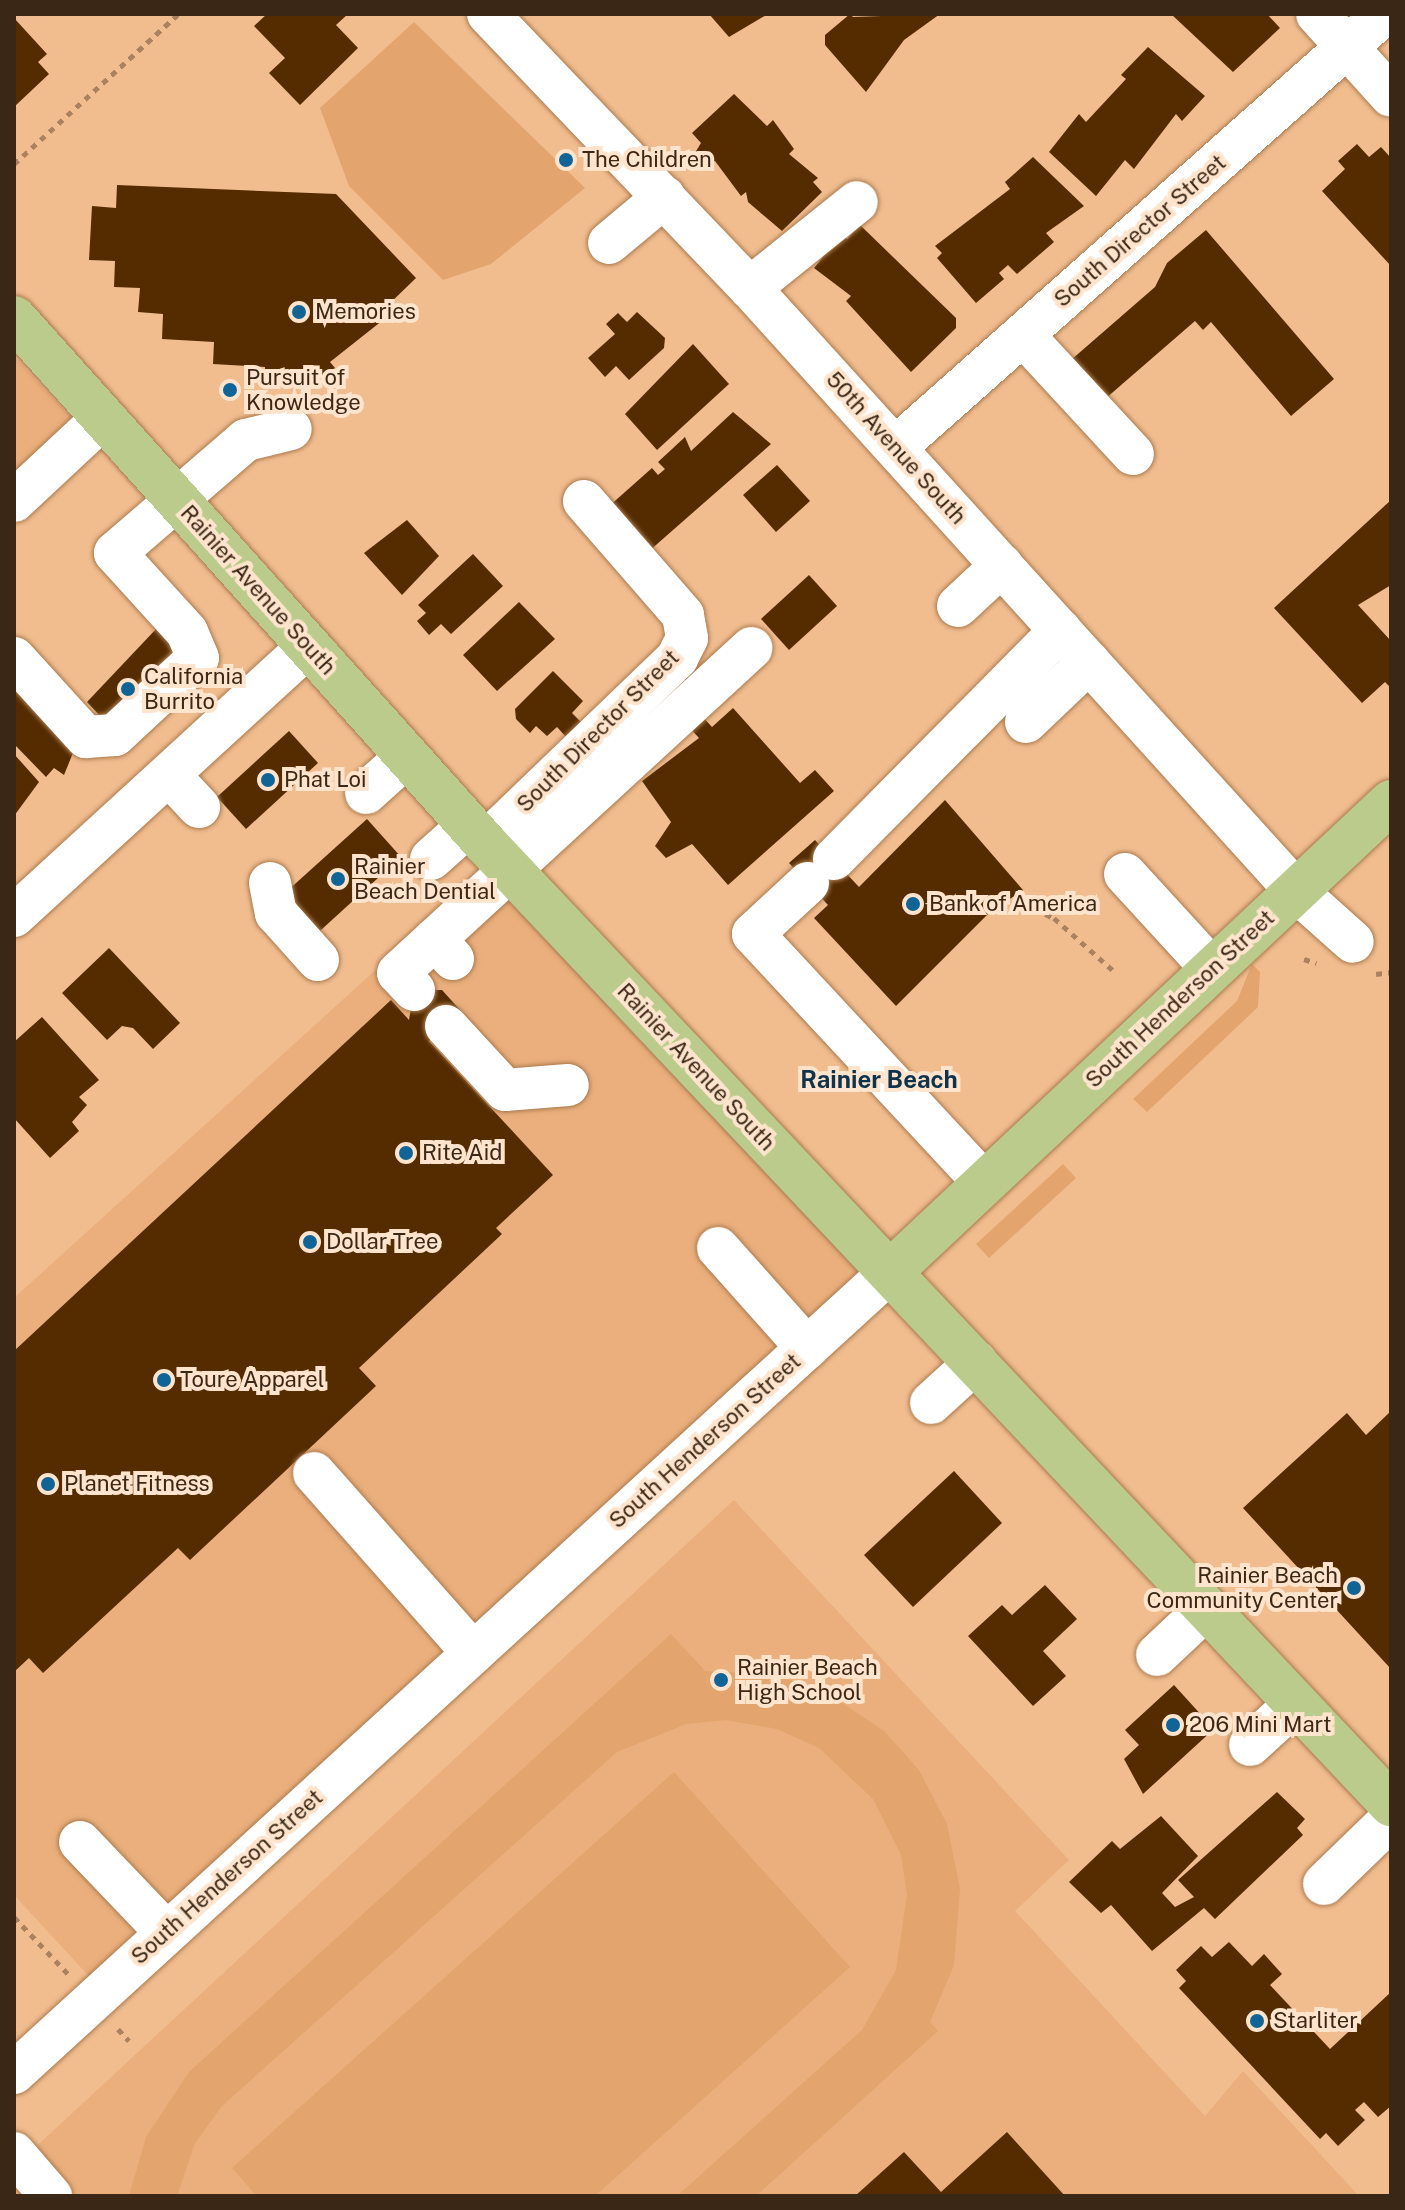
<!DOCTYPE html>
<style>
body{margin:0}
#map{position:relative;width:1405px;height:2210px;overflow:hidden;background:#f1bd8f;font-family:"Public Sans",sans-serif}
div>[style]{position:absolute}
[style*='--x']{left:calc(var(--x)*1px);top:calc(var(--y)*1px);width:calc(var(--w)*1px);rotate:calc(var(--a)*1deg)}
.built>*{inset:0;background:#eaaf7c}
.green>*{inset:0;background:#e3a46d}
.building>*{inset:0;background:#542c00}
.path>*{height:5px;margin-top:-2.5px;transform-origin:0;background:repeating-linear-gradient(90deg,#aa825f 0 6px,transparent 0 12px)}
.roads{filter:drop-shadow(0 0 2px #ab7a4e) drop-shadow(0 0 2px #ab7a4e)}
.minor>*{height:42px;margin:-21px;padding:0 21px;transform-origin:21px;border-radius:21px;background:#fff}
.major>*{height:44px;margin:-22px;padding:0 22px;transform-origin:22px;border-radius:22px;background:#bbcb8b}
.dots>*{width:22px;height:22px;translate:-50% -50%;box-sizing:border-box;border:4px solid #ffe4cd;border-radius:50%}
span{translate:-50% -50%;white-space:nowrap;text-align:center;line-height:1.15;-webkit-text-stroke:8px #ffe4cd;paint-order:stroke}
.poi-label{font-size:22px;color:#3b2715}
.left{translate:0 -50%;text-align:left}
.right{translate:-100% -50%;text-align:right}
.street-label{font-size:22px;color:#3b2715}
.neighbourhood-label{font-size:24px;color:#0f334b;font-weight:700}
.frame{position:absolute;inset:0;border:16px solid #3b2715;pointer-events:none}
</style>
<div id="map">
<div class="built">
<div style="clip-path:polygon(14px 356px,83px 431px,14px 494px)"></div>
<div style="clip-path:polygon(487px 869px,870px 1274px,97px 1985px,14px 1895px,14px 1298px)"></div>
<div style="clip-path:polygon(734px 1500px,1069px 1860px,1015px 1911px,1205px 2116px,1243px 2071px,1359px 2196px,14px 2196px,14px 2167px)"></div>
</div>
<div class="green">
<div style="clip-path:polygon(414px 22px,585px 188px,491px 264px,443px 280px,349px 186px,320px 108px)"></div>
<div style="clip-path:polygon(1252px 964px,1260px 972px,1258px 1007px,1147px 1112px,1133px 1099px,1237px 1001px)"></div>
<div style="clip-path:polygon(1063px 1164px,1076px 1178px,989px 1258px,976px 1244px)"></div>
<div style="clip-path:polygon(671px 1634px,705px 1671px,772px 1674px,827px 1693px,884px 1731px,919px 1770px,947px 1824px,960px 1889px,954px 1965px,930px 2022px,938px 2031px,756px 2196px,677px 2196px,862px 2030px,896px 1970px,907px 1895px,901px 1855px,873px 1799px,819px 1748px,777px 1729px,726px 1720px,686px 1724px,617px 1752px,222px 2106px,195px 2143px,177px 2196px,129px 2196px,146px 2137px,189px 2072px)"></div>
<div style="clip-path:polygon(674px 1772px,850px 1967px,595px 2196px,257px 2196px,232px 2168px)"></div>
</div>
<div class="building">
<div style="clip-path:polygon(267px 14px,348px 14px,336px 25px,358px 48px,300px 105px,269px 73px,285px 58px,254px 26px)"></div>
<div style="clip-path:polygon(709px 14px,768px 14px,729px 37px)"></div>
<div style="clip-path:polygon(850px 14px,853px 17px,940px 14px,904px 40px,866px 92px,825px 45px,825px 35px)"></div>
<div style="clip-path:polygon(1171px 14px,1267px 14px,1280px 28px,1233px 72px)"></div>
<div style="clip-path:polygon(14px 18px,47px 54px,38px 62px,49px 74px,14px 107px)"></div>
<div style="clip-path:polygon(1148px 47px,1205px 96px,1182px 121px,1176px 114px,1134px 169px,1125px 160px,1096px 196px,1049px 152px,1079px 114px,1086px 122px,1126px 79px,1121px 75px)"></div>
<div style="clip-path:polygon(734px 94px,767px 126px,773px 120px,794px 149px,789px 154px,818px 178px,813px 182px,822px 192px,782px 231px,748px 202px,746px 192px,741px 196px,715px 161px,702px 167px,693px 156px,701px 143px,692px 133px)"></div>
<div style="clip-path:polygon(1357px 144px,1369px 157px,1381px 147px,1391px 158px,1391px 266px,1322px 191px,1345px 169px,1338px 161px)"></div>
<div style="clip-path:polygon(1033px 157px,1084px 206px,1046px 233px,1054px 242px,1017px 274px,1008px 265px,999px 273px,1004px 279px,976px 303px,937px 258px,942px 253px,935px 246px,1010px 189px,1005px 182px)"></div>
<div style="clip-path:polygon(117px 185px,336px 194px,416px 278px,384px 309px,383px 320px,330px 362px,335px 368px,310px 383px,303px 376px,286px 384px,282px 375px,265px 374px,265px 367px,213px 364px,214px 342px,162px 339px,163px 314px,138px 312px,140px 288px,114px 287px,115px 261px,89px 260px,92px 206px,116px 208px)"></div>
<div style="clip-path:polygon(860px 225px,956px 318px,956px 328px,911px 372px,846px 301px,851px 296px,814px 268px,841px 234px,847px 239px)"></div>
<div style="clip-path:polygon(1206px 230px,1334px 379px,1291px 416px,1211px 322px,1203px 330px,1195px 321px,1105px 399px,1071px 360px,1155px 287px,1167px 263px)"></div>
<div style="clip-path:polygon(637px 312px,665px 338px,664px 348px,629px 380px,616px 366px,605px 377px,588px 358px,615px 334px,606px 324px,618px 313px,627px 322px)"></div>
<div style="clip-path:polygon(693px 344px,729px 384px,657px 450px,625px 414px)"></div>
<div style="clip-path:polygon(733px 412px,771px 444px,648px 552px,607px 508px,652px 468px,658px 475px,665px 469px,658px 462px,685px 437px,691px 451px)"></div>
<div style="clip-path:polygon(777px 465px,810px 501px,776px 532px,743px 495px)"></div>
<div style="clip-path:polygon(1391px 500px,1391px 585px,1358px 605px,1391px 641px,1391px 688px,1385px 682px,1362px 703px,1274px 608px)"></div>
<div style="clip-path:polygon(407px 520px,439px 556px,402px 595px,364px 553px)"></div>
<div style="clip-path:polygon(473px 554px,503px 586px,451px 634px,441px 624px,429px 635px,417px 621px,426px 613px,418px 605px)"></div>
<div style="clip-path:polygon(809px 575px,837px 606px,789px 650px,761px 619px)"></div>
<div style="clip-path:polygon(519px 602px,555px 639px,497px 691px,463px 655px)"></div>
<div style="clip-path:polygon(157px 628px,189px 651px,113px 730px,87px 702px)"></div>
<div style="clip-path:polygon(553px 671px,583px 701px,572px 713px,582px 723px,567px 738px,557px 727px,547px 736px,536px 726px,530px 733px,516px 719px,515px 709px)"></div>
<div style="clip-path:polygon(14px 686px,75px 748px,64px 775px,54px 768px,46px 777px,14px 744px)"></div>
<div style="clip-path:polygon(733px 708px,800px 783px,815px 770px,834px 791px,728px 885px,692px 844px,666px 858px,655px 846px,671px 822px,642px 781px,699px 738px,687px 725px,700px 714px,712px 727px)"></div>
<div style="clip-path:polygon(289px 731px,318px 763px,246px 829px,217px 797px)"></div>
<div style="clip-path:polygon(14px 754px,39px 782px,14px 816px)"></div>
<div style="clip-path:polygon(945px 800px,1023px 890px,989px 913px,896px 1006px,814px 918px,828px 905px,789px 863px,815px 840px,859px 887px)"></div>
<div style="clip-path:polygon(367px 819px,401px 857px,310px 940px,275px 902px)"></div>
<div style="clip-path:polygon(109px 948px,180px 1023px,153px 1049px,133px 1028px,122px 1026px,107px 1040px,62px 993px)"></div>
<div style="clip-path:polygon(414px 990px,442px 990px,461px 1011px,429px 1041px,553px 1175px,496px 1228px,502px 1234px,359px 1368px,376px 1386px,190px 1560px,178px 1548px,43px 1673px,29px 1658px,14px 1672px,14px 1351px,391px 1000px,409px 1020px)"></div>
<div style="clip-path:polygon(42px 1017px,99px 1080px,79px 1097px,87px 1105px,72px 1122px,79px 1131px,50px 1158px,14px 1118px,14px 1042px)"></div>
<div style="clip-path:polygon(1391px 1411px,1391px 1669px,1243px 1508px,1347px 1413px,1366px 1435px)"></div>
<div style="clip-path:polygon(954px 1471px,1002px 1523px,913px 1607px,864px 1555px)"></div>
<div style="clip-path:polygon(1045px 1585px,1077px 1619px,1043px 1651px,1066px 1676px,1033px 1706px,968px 1636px,1002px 1605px,1012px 1615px)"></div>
<div style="clip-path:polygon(1174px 1685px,1214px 1729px,1143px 1794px,1124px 1759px,1139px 1745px,1125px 1730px)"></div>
<div style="clip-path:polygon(1277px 1792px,1305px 1819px,1297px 1828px,1303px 1835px,1215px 1919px,1204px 1908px,1152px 1951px,1111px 1905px,1101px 1913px,1069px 1882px,1112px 1841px,1120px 1849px,1161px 1816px,1198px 1856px,1162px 1893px,1175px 1907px,1194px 1897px,1178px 1880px)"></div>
<div style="clip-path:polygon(1229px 1942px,1252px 1966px,1264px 1954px,1282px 1974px,1270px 1985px,1330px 2049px,1391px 1992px,1391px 2106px,1378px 2117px,1364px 2102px,1355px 2110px,1365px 2120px,1338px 2146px,1326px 2133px,1320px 2139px,1179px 1988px,1186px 1981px,1176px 1970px,1201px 1946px,1212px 1957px)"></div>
<div style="clip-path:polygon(1007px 2132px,1065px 2196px,855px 2196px,904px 2152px,941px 2192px)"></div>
</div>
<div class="path">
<div style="--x:14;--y:164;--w:222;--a:-42.4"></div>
<div style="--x:1024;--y:903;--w:34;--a:27"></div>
<div style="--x:1054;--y:918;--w:83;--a:41.6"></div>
<div style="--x:1304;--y:959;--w:13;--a:18"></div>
<div style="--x:1376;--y:974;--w:15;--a:-8"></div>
<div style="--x:14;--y:1917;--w:79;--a:46.5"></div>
<div style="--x:118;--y:2029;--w:16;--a:47"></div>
</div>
<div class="roads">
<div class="minor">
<div style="--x:488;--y:14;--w:379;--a:46.3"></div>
<div style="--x:750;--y:288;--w:813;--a:47.84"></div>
<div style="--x:1296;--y:891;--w:76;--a:41.8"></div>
<div style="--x:1317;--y:14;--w:110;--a:47.9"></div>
<div style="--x:609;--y:243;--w:72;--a:-39.9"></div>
<div style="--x:750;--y:288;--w:137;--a:-38.8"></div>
<div style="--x:1023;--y:335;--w:162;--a:47.3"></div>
<div style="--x:896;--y:447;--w:652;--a:-41.58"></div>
<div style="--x:14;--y:501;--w:122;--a:-43"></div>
<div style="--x:958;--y:606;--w:60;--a:-43"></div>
<div style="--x:14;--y:658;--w:107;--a:47.7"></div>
<div style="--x:86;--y:737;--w:29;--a:-4"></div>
<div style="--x:115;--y:735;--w:113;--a:-42.9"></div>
<div style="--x:198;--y:658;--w:28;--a:-113"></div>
<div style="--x:187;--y:632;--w:107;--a:-132.3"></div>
<div style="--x:115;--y:553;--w:173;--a:-40.8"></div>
<div style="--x:246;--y:440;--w:46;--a:-13.7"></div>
<div style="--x:1026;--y:722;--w:87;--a:-43.6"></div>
<div style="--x:169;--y:775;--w:44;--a:46.8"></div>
<div style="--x:366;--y:793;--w:55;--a:-42.1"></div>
<div style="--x:485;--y:843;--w:267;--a:-43.9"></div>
<div style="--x:677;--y:658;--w:22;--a:-63"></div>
<div style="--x:687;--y:638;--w:23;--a:-100"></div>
<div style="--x:683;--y:615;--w:151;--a:-131"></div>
<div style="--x:431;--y:859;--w:51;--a:-41.8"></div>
<div style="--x:834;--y:859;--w:322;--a:-45.3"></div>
<div style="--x:1125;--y:874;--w:129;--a:47.5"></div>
<div style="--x:270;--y:883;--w:31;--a:79"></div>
<div style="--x:276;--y:913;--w:63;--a:48.2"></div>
<div style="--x:808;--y:883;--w:75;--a:137.2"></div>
<div style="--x:753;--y:934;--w:340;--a:47.1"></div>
<div style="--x:14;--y:916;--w:398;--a:-42.5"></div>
<div style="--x:453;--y:959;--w:27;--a:-132"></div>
<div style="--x:435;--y:939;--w:430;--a:-42.6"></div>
<div style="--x:414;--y:990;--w:23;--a:-133"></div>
<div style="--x:398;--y:973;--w:50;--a:-42.6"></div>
<div style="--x:446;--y:1026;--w:87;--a:47.3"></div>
<div style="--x:505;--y:1090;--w:63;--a:-4.5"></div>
<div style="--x:718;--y:1248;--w:134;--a:48.3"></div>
<div style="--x:931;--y:1403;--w:61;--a:-42.3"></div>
<div style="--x:314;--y:1473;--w:240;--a:48.5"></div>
<div style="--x:1157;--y:1655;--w:69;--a:-43.2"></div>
<div style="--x:1250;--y:1745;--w:62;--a:-42.4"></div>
<div style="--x:80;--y:1842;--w:124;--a:46.3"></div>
<div style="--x:1324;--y:1884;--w:93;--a:-44.1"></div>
<div style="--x:14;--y:2073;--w:1187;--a:-42.44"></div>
<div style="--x:14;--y:2153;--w:57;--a:49.3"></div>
</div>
<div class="major">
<div style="--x:14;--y:318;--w:705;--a:48.1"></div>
<div style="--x:485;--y:843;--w:1321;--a:46.69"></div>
<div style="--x:890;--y:1272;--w:687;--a:-43.17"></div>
</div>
</div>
<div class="dots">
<div style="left:566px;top:160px;background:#106496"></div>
<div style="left:299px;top:312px;background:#106496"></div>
<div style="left:230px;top:390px;background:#106496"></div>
<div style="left:128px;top:689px;background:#106496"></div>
<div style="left:268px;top:780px;background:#106496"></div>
<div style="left:338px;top:879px;background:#106496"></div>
<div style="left:913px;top:904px;background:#106496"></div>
<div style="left:406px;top:1153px;background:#106496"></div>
<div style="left:310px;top:1242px;background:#106496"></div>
<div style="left:164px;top:1380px;background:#106496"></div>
<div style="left:48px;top:1484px;background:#106496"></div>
<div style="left:1354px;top:1588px;background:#106496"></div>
<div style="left:721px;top:1680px;background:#106496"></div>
<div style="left:1173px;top:1725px;background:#106496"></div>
<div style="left:1257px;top:2021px;background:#106496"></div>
</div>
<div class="poi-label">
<span class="left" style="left:582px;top:160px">The Children</span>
<span class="left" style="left:315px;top:312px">Memories</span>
<span class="left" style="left:246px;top:390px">Pursuit of<br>Knowledge</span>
<span class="left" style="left:144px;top:689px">California<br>Burrito</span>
<span class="left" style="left:284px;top:780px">Phat Loi</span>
<span class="left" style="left:354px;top:879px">Rainier<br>Beach Dential</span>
<span class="left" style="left:929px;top:904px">Bank of America</span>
<span class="left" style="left:422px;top:1153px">Rite Aid</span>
<span class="left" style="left:326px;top:1242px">Dollar Tree</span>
<span class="left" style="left:180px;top:1380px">Toure Apparel</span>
<span class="left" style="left:64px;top:1484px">Planet Fitness</span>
<span class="right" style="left:1338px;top:1588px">Rainier Beach<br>Community Center</span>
<span class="left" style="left:737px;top:1680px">Rainier Beach<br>High School</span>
<span class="left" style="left:1189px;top:1725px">206 Mini Mart</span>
<span class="left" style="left:1273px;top:2021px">Starliter</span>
</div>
<div class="street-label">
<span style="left:1140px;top:231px;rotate:-41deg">South Director Street</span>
<span style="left:896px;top:448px;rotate:48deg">50th Avenue South</span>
<span style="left:258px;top:590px;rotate:48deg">Rainier Avenue South</span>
<span style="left:598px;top:731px;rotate:-45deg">South Director Street</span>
<span style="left:1180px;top:999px;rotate:-43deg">South Henderson Street</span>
<span style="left:696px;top:1067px;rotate:47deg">Rainier Avenue South</span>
<span style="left:705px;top:1441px;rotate:-42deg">South Henderson Street</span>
<span style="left:227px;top:1877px;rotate:-42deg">South Henderson Street</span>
</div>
<div class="neighbourhood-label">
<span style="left:879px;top:1080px">Rainier Beach</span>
</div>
<div class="frame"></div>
</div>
